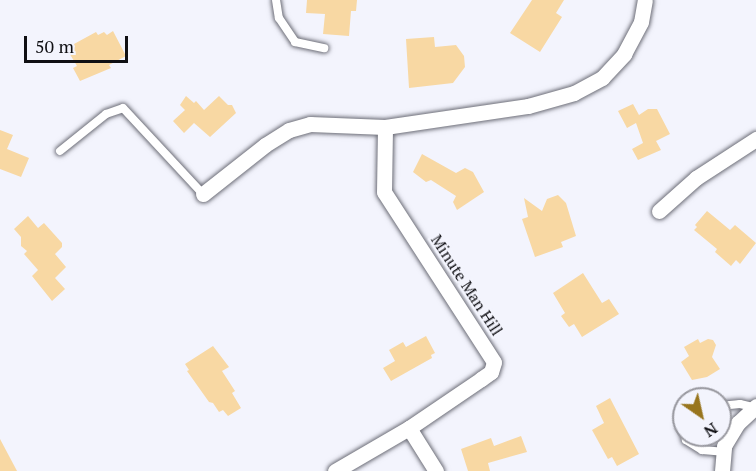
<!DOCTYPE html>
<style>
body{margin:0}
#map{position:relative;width:756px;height:471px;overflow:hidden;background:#f3f4fd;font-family:"PT Serif",serif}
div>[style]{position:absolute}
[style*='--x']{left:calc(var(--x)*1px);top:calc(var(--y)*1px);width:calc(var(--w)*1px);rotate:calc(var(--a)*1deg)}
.building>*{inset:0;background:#f8d8a3}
.roads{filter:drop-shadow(0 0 2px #6d6e78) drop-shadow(0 0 2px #6d6e78)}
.lane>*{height:8px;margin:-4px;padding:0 4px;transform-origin:4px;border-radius:4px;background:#fff}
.street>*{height:15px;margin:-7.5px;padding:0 7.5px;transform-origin:7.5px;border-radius:7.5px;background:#fff}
span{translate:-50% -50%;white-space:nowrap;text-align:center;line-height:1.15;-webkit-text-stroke:4.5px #f3f4fd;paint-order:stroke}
.street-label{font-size:16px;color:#0f0f13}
.north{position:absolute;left:672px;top:387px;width:60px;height:60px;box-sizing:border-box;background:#f3f4fd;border:2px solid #98989f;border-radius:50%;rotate:146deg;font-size:16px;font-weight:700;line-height:24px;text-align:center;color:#0f0f13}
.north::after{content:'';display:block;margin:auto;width:21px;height:27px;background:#98751e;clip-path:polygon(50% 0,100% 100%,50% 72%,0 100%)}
.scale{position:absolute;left:24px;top:36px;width:104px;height:27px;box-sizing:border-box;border:3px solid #0f0f13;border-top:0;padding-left:8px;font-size:18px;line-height:21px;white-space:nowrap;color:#0f0f13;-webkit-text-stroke:4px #f3f4fd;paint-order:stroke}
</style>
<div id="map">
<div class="building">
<div style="clip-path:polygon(307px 0,357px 0,356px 11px,351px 11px,349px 36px,323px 34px,325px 14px,306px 13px)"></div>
<div style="clip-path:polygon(532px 0,564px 0,556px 13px,562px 17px,540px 52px,510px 33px)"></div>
<div style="clip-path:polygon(113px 31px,126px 56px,109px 65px,111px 68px,80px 81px,73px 68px,77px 66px,68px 51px,75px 47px,74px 44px,96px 32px,98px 35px,104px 32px,107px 35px)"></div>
<div style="clip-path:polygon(434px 37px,435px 47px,456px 45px,464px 56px,465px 67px,453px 83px,409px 88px,406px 39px)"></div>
<div style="clip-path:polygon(186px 96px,194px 103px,196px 101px,204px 110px,219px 96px,228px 105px,232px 105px,236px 113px,210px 137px,194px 123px,184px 133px,173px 121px,185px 110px,180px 105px)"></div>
<div style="clip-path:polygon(633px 104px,639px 115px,648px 109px,657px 109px,670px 134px,656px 141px,661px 150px,638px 160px,632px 149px,643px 143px,636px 123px,627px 128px,618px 111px)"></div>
<div style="clip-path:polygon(0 130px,13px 135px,7px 149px,29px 158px,21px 177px,0 169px)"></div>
<div style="clip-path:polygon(422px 154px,456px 173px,465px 168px,473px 172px,484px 192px,457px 210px,453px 202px,456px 196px,431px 180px,426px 182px,413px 172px)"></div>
<div style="clip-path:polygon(558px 195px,566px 203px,576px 236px,561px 242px,563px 247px,535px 257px,522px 219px,528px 217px,524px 198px,542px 211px,547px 199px)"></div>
<div style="clip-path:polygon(707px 211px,730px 230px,735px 225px,756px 243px,740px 264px,736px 260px,731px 266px,715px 252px,717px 249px,694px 230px,697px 227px,695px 225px)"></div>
<div style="clip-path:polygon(28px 216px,38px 228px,44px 223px,62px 243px,62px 247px,55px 254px,66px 267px,55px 278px,65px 289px,52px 301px,32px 276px,38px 270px,24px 254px,27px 251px,21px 246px,21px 237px,14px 229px)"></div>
<div style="clip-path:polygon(583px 273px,602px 303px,609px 299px,619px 314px,582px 337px,574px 324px,569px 327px,561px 316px,565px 313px,553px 293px)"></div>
<div style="clip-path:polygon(426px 336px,435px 353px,431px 355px,432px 358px,391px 381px,383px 368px,395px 361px,389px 350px,403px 342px,406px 347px)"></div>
<div style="clip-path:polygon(698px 339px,700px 343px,708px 339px,713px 340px,716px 345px,712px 357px,720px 369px,707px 377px,692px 380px,681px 362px,689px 356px,684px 347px)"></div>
<div style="clip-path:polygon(213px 346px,229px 367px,222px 371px,235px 391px,232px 393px,241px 408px,228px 416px,223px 410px,219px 412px,213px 403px,209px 402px,187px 371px,189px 370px,185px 364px)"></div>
<div style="clip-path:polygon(610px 398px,639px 454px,617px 466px,612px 457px,608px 459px,592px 430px,604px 423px,596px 406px)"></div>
<div style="clip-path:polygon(521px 436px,527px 452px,488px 463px,490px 471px,468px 471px,461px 449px,491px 438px,494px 446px)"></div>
<div style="clip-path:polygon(0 439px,17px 471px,0 471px)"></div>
</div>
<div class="roads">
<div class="lane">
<div style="--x:276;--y:0;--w:18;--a:81"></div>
<div style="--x:279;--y:18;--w:29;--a:56"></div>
<div style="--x:295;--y:42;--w:30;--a:12"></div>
<div style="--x:60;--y:151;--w:59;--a:-38.8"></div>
<div style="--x:106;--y:114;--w:18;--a:-19"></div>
<div style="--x:123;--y:108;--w:117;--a:47.1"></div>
<div style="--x:720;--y:406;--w:20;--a:-6"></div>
<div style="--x:740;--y:404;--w:13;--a:13"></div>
<div style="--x:684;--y:418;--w:9;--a:111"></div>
<div style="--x:681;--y:426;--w:8;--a:67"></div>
<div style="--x:685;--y:435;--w:5;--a:79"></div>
<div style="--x:686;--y:440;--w:19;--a:32"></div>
<div style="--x:702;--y:450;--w:21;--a:5"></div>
</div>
<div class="street">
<div style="--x:203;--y:194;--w:79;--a:-38.3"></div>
<div style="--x:265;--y:145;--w:28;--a:-32"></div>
<div style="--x:289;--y:130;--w:22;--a:-16"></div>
<div style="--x:310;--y:124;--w:75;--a:2.3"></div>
<div style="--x:385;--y:127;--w:145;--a:-8.4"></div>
<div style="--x:528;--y:106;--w:48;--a:-15.8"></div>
<div style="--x:574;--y:93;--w:32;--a:-28"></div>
<div style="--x:602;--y:78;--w:33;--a:-47"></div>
<div style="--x:624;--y:54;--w:36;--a:-62"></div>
<div style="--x:641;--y:22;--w:22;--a:-80"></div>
<div style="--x:659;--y:211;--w:50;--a:-41.7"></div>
<div style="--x:696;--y:178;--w:72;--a:-33"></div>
<div style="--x:409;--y:428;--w:51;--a:57.9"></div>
<div style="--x:335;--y:471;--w:86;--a:-30.2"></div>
<div style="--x:409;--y:428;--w:87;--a:-34.2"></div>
<div style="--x:481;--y:379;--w:12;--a:-35"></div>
<div style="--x:491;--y:372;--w:10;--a:-73"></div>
<div style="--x:494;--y:362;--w:202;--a:-122.9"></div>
<div style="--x:384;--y:192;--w:65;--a:-89.1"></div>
<div style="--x:722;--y:471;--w:25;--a:-85"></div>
<div style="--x:724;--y:446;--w:27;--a:-59"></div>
<div style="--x:738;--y:423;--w:25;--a:-43"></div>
</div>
</div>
<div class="street-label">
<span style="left:467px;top:285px;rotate:57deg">Minute Man Hill</span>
</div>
<div class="north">N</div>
<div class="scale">50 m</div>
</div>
